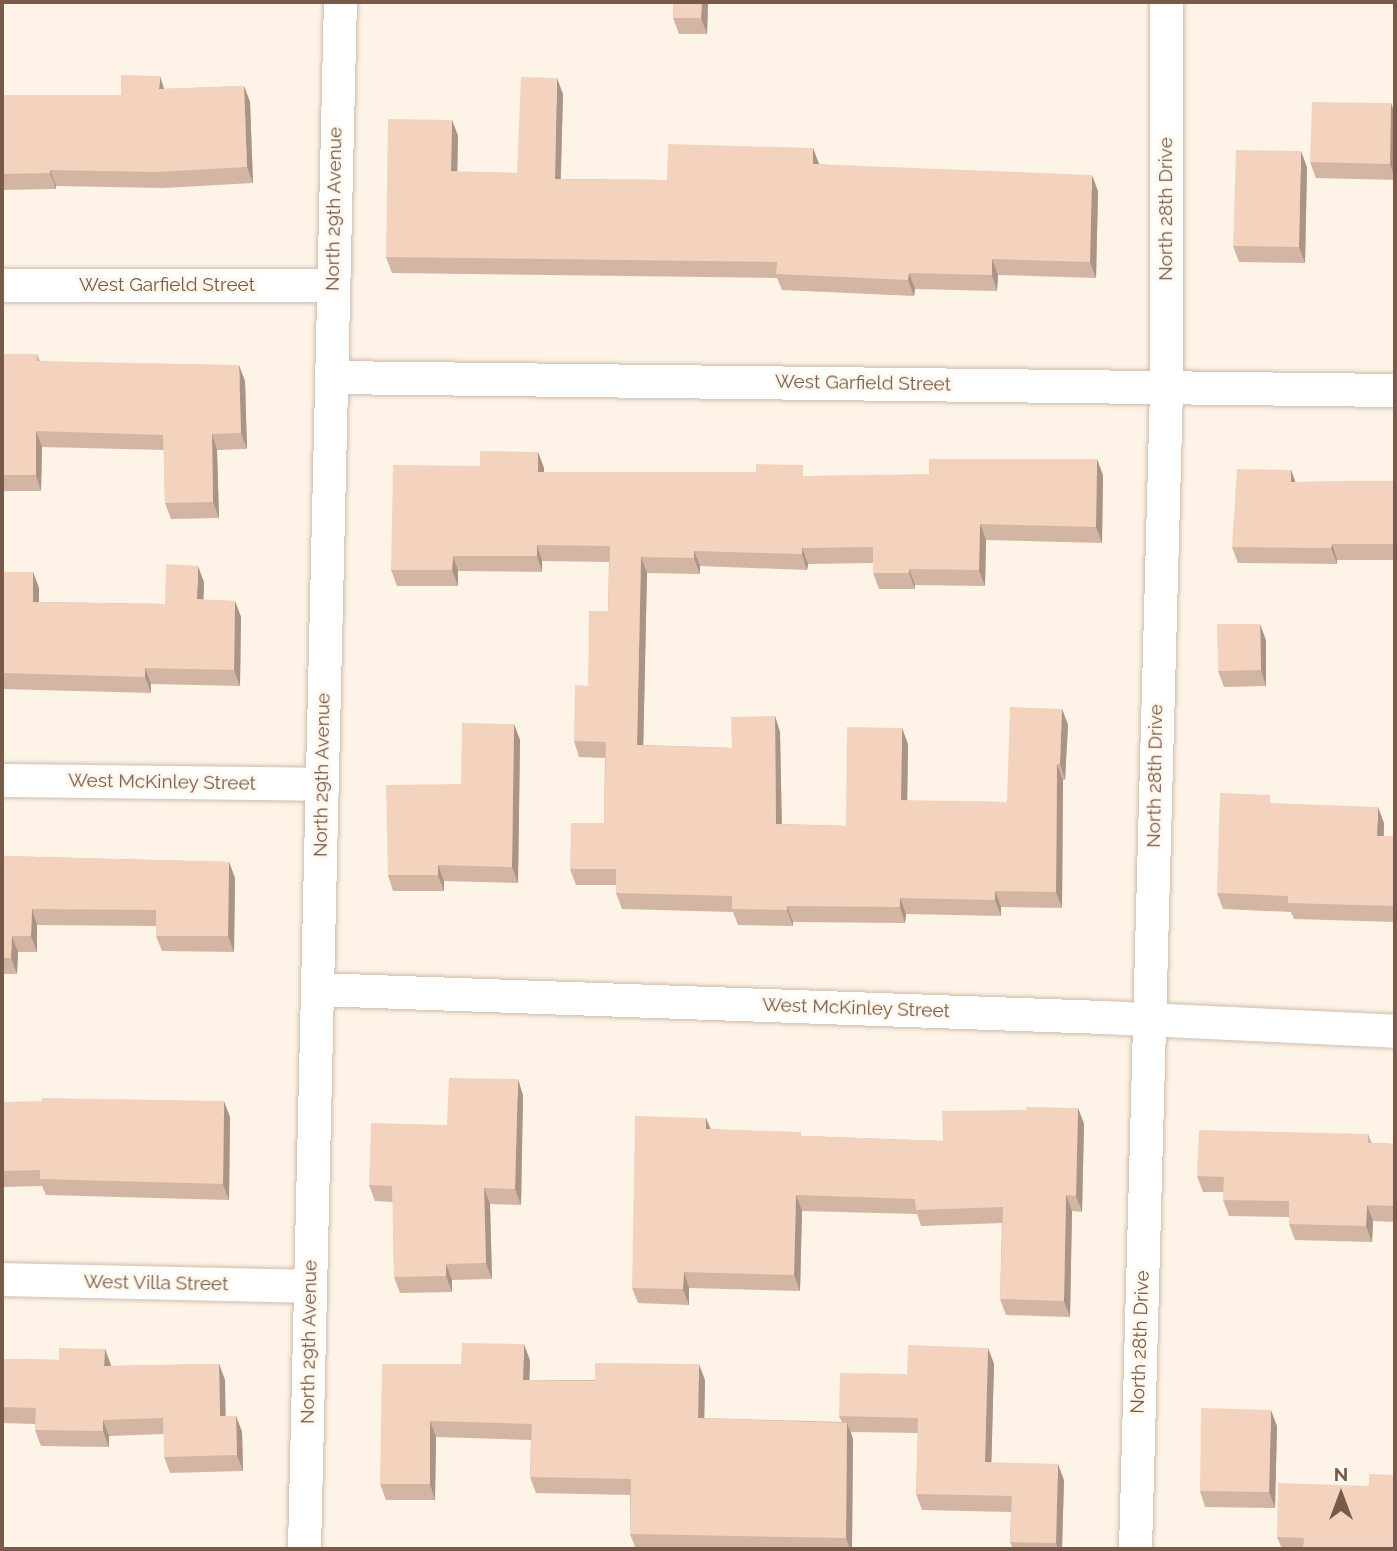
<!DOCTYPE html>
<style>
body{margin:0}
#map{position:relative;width:1397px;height:1551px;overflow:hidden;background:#fdf4e7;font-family:Raleway,sans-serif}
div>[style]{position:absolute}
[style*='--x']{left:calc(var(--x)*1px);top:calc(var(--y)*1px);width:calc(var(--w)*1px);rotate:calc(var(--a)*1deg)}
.roads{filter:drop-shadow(0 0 2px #d0bcac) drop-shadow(0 0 2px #d0bcac)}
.minor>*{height:33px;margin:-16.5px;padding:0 16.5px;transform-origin:16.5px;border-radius:16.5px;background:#fff}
.wall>*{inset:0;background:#d2b5a3}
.shaded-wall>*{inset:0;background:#ab9485}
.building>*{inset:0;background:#f4d3be}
span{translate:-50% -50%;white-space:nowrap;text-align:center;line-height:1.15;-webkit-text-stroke:6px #fff8ee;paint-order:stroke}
.street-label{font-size:19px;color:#795a4a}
.frame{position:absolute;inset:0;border:4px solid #795a4a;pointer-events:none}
.north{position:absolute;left:1306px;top:1460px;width:70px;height:70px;-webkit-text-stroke:5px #fff8ee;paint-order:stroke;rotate:0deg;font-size:19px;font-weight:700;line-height:28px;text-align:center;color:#795a4a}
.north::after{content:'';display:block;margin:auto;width:24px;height:32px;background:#795a4a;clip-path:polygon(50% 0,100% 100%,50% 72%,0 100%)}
</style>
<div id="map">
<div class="roads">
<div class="minor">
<div style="--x:2;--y:285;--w:331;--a:0"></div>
<div style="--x:331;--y:377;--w:1064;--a:0.7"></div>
<div style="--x:2;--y:780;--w:319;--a:0.7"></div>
<div style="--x:317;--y:989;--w:786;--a:2.04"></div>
<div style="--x:1103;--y:1017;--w:292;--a:2.7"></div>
<div style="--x:2;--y:1279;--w:308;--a:1.3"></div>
<div style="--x:304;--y:1549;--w:1547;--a:-88.67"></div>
<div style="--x:1135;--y:1549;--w:1163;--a:-88.47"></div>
<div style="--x:1166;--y:386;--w:384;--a:-90"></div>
</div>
</div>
<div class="wall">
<div style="clip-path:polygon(708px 2px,707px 34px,679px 34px,673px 18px)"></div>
<div style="clip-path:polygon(244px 86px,250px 102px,253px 183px,163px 188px,56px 186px,56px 189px,2px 190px,2px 95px,121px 95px,164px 89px)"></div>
<div style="clip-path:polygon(563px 94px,561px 179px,667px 180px,813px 148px,819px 164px,1098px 191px,1096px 278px,998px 275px,997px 291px,915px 289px,914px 296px,782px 290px,777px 278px,392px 273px,386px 257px,452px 120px,458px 136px,457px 172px,517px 173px)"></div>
<div style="clip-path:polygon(1391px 103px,1395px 116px,1395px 180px,1316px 178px,1310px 162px)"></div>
<div style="clip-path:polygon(1307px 167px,1305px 263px,1239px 262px,1233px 246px)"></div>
<div style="clip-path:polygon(2px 354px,37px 354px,40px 361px,245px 381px,247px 449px,217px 450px,219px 518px,171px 519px,165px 503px,164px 450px,42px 447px,41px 491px,2px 491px)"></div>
<div style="clip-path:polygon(538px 452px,544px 468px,544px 472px,807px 476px,1103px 475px,1102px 543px,986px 540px,985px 586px,915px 585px,915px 589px,879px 589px,873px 573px,873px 563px,808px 564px,807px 570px,700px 566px,700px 574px,647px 573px,643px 745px,732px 748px,775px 716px,780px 732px,782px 824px,846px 826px,908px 744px,907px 801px,1007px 802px,1062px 709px,1068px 725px,1065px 780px,1063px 780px,1062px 908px,1001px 907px,1001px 916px,906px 914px,905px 923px,793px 922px,793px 926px,738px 925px,733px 912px,622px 909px,616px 893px,616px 885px,576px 885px,570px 869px,604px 823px,605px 758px,579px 757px,574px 741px,588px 686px,608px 611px,609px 562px,542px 561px,542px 572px,458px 571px,458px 586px,397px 586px,391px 570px,480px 466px)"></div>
<div style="clip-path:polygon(1291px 470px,1295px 482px,1395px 481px,1395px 560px,1337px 560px,1337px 564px,1238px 563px,1232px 547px)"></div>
<div style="clip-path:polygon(2px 572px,33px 572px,39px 588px,39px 602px,165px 604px,204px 582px,203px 600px,235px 601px,241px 617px,240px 686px,151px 684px,151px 693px,2px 689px)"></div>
<div style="clip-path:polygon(1266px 640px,1266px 686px,1224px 687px,1218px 671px)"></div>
<div style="clip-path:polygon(514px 724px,520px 740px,518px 883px,444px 881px,444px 891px,393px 891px,388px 875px,461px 784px)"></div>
<div style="clip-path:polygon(1273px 803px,1384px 823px,1384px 836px,1395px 836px,1395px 922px,1294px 919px,1291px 912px,1223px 909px,1217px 893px)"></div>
<div style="clip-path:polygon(2px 856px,229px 862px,235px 878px,234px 952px,162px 951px,156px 936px,156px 926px,37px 925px,37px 952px,18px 952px,17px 974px,2px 974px)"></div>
<div style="clip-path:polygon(523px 1095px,521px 1205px,490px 1204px,492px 1279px,452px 1280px,452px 1292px,400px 1293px,394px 1277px,393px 1202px,375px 1201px,369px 1185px,447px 1125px)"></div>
<div style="clip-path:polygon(2px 1102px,230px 1117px,229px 1200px,46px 1195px,42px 1186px,2px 1187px)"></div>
<div style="clip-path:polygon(1078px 1108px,1084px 1124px,1082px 1212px,1072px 1211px,1070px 1317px,1006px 1315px,1000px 1299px,1002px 1223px,921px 1226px,917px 1214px,802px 1211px,800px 1291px,689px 1288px,689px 1305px,638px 1303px,632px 1288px,706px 1118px,711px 1129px,803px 1136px,943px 1141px,1026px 1110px)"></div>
<div style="clip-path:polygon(1368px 1134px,1372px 1143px,1395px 1144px,1395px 1222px,1373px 1221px,1372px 1242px,1295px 1240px,1289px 1224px,1289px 1217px,1229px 1216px,1223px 1200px,1224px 1192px,1203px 1192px,1197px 1176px)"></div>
<div style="clip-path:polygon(988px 1348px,994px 1364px,991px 1463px,1064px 1480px,1062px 1549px,1013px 1549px,1010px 1542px,1011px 1512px,922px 1510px,916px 1494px,918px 1433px,851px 1432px,853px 1439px,852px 1549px,636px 1549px,630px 1534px,630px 1495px,536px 1493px,530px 1477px,531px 1440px,436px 1437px,435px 1500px,386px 1500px,380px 1484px,461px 1364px,530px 1360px,529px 1380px,705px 1380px,704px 1418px,842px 1422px,839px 1416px,907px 1374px)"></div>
<div style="clip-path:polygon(105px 1349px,111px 1366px,219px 1364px,225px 1380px,225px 1416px,236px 1416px,242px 1432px,243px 1471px,170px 1473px,164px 1457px,164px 1434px,109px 1436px,109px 1447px,41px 1446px,35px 1430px,35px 1424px,2px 1423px,2px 1359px,59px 1360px)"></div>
<div style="clip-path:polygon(1277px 1426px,1275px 1508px,1205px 1507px,1200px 1491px)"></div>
<div style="clip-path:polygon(1369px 1486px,1395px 1549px,1282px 1549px,1277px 1537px)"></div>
</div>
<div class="shaded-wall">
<div style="clip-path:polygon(702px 2px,708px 2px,707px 34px,701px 18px)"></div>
<div style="clip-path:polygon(160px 76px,165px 92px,159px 89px)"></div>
<div style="clip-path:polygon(557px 78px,563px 94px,560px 195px,555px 179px)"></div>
<div style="clip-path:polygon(244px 86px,250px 102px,253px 183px,247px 167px)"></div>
<div style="clip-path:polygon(1391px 103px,1395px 116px,1395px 179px,1390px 164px)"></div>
<div style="clip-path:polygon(452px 120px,458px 136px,457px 187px,451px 171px)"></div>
<div style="clip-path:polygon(813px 148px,819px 164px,813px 164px)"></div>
<div style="clip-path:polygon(1301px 151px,1307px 167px,1305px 263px,1299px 247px)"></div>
<div style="clip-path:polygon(50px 170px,56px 186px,56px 189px,50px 173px)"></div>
<div style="clip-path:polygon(1092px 175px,1098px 191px,1096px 278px,1090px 262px)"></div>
<div style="clip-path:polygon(992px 259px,998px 275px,997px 291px,992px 275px)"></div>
<div style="clip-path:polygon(909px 273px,915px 289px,914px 296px,908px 280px)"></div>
<div style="clip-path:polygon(239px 365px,245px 381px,247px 449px,241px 433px)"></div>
<div style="clip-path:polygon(36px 431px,42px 447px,41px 491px,36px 475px)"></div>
<div style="clip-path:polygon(212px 434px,217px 450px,219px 518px,213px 502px)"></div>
<div style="clip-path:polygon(538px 452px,544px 468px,544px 488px,538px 472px)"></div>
<div style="clip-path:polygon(1097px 459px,1103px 475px,1102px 543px,1096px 527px)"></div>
<div style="clip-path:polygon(1291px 470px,1297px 486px,1291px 482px)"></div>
<div style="clip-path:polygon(980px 524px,986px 540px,985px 586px,979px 570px)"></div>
<div style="clip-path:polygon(1332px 544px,1337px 560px,1337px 564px,1331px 548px)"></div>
<div style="clip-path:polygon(537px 545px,542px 561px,542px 572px,537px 556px)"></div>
<div style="clip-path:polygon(802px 548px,808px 564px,807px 570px,802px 554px)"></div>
<div style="clip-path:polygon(694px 551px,700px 566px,700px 574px,694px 558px)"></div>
<div style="clip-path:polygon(453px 556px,458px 571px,458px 586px,452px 570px)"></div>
<div style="clip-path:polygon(641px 557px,647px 573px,643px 761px,637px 745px)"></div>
<div style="clip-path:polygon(198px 566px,204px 582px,203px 615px,197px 599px)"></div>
<div style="clip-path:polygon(909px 569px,915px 585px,915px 589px,909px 573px)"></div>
<div style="clip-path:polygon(33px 572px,39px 588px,39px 618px,33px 602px)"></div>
<div style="clip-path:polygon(235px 601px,241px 617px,240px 686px,234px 670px)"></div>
<div style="clip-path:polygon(1260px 624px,1266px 640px,1266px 686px,1261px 670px)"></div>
<div style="clip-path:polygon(145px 668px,151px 684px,151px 693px,145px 677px)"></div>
<div style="clip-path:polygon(1062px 709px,1068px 725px,1065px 780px,1060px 764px)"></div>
<div style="clip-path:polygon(775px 716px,780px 732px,782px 840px,776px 824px)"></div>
<div style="clip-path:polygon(514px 724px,520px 740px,518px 883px,512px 867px)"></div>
<div style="clip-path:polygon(902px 728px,908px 744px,907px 816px,901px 800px)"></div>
<div style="clip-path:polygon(1057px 764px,1063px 780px,1062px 908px,1056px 892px)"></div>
<div style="clip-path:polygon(1378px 807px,1384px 823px,1383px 852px,1377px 836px)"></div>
<div style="clip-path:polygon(229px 862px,235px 878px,234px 952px,228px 936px)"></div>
<div style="clip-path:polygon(438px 865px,444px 881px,444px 891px,438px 875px)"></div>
<div style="clip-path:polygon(995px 891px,1001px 907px,1001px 916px,995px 900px)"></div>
<div style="clip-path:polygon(900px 898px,906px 914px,905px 923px,900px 907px)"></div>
<div style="clip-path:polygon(787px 906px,793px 922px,793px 926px,787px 910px)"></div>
<div style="clip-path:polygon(32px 909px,37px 925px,37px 952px,31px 936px)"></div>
<div style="clip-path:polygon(12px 936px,18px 952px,17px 974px,11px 958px)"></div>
<div style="clip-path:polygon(518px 1079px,523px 1095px,521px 1205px,515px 1189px)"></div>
<div style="clip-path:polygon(224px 1101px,230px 1117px,229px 1200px,223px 1184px)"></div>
<div style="clip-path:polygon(1078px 1108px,1084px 1124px,1082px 1212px,1076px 1196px)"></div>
<div style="clip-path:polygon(706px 1118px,712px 1134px,706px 1129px)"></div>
<div style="clip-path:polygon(484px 1188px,490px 1204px,492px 1279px,486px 1263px)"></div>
<div style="clip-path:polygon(796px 1195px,802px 1211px,800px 1291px,794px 1275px)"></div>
<div style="clip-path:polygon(1066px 1195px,1072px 1211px,1070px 1317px,1064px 1301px)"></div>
<div style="clip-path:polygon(1367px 1205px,1373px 1221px,1372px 1242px,1366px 1226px)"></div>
<div style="clip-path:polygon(446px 1264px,452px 1280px,452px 1292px,446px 1276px)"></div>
<div style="clip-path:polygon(684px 1272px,689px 1288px,689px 1305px,683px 1289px)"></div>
<div style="clip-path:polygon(524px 1344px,530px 1360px,529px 1396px,523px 1380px)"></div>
<div style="clip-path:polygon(988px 1348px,994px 1364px,991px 1478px,985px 1462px)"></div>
<div style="clip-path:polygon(105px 1349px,111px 1365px,110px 1382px,104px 1366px)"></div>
<div style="clip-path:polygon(219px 1364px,225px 1380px,226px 1432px,220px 1416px)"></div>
<div style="clip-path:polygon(699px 1364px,705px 1380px,704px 1434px,698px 1418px)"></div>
<div style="clip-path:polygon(1271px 1410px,1277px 1426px,1275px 1508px,1269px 1492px)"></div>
<div style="clip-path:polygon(236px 1416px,242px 1432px,243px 1471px,237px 1455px)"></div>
<div style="clip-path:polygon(103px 1420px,109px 1436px,109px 1447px,103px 1431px)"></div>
<div style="clip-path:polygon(430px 1421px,436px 1437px,435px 1500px,430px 1484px)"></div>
<div style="clip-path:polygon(847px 1423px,853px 1439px,852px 1549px,850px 1549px,846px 1538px)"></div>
<div style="clip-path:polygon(1058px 1464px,1064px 1480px,1062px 1549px,1058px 1549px,1056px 1543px)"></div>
</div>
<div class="building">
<div style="clip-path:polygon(673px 2px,702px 2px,701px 18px,673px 18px)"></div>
<div style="clip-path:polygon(121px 75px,160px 76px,159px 89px,244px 86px,247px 167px,157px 172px,50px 170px,50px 173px,2px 174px,2px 95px,121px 95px)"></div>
<div style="clip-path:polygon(521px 77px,557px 78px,555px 179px,667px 180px,668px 144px,813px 148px,813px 164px,1092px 175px,1090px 262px,992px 259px,992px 275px,909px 273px,908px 280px,776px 274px,777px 262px,386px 257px,388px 119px,452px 120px,451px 171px,517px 173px)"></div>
<div style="clip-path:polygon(1312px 102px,1391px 103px,1390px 164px,1310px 162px)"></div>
<div style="clip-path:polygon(1236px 150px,1301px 151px,1299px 247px,1233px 246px)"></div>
<div style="clip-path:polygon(2px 354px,37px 354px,37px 361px,239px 365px,241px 433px,212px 434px,213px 502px,165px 503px,163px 435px,36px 431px,36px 475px,2px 475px)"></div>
<div style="clip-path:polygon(480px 451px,538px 452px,538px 472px,756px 472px,756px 464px,803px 465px,803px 476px,929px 474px,929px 459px,1097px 459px,1096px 527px,980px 524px,979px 570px,909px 569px,909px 573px,873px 573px,873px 547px,802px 548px,802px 554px,694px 551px,694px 558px,641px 557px,637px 745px,732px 748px,731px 717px,775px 716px,776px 824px,846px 826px,847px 727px,902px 728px,901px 800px,1007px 802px,1010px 707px,1062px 709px,1060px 764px,1057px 764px,1056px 892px,995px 891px,995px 900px,900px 898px,900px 907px,787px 906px,787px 910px,732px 909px,732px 896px,616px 893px,616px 869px,570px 869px,571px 823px,604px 823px,606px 742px,574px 741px,575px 685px,588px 686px,589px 611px,608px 611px,610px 546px,537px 545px,537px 556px,453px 556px,452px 570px,391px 570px,393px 465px,480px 466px)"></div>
<div style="clip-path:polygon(1237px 469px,1291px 470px,1291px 482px,1395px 481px,1395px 544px,1332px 544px,1331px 548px,1232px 547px)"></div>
<div style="clip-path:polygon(166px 564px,198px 566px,197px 599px,235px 601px,234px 670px,145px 668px,145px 677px,2px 673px,2px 572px,33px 572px,33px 602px,165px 604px)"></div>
<div style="clip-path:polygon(1217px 624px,1260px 624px,1261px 670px,1218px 671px)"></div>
<div style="clip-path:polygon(462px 723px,514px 724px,512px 867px,438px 865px,438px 875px,388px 875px,386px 785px,461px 784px)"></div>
<div style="clip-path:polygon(1220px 793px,1270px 795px,1270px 803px,1378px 807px,1377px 836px,1395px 836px,1395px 906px,1288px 903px,1288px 896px,1217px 893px)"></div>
<div style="clip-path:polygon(2px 856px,229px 862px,228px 936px,156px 936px,156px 910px,32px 909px,31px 936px,12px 936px,11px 958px,2px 958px)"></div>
<div style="clip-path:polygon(449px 1078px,518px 1079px,515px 1189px,484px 1188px,486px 1263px,446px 1264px,446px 1276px,394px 1277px,392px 1186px,369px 1185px,371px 1123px,447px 1125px)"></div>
<div style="clip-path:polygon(42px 1098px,224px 1101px,223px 1184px,40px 1179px,40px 1170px,2px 1171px,2px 1102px,42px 1101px)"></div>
<div style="clip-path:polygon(1026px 1107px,1078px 1108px,1076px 1196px,1066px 1195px,1064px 1301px,1000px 1299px,1003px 1207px,916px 1210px,915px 1199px,796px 1195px,794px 1275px,684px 1272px,683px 1289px,632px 1288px,635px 1116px,706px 1118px,706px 1129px,801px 1132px,801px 1136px,943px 1141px,942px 1111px,1026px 1110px)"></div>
<div style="clip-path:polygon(1199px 1130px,1368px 1134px,1368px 1143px,1395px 1144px,1395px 1206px,1367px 1205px,1366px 1226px,1289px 1224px,1289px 1201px,1223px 1200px,1224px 1177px,1197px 1176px)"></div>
<div style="clip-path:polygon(462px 1343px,524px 1344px,523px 1380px,595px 1381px,595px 1363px,699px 1364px,698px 1418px,847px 1423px,846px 1538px,630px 1534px,631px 1479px,530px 1477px,532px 1424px,430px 1421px,430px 1484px,380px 1484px,382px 1364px,461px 1364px)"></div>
<div style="clip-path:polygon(908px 1345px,988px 1348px,985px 1462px,1058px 1464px,1056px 1543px,1010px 1542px,1012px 1496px,916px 1494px,918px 1418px,839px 1416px,840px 1373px,907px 1374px)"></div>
<div style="clip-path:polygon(59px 1348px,105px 1349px,104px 1366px,219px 1364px,220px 1416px,236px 1416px,237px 1455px,164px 1457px,163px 1418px,103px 1420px,103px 1431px,35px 1430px,36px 1408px,2px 1407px,2px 1359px,59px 1360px)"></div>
<div style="clip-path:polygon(1201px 1408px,1271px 1410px,1269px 1492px,1200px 1491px)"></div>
<div style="clip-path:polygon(1369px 1474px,1395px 1475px,1395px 1549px,1303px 1549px,1304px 1538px,1277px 1537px,1278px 1483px,1369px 1486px)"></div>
</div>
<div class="street-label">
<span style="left:334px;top:209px;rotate:-89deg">North 29th Avenue</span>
<span style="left:1166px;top:209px;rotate:-90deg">North 28th Drive</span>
<span style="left:167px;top:285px">West Garfield Street</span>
<span style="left:863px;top:383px;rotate:1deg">West Garfield Street</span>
<span style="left:322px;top:775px;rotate:-89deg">North 29th Avenue</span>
<span style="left:1155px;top:776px;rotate:-89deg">North 28th Drive</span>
<span style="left:162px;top:782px;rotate:1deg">West McKinley Street</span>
<span style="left:856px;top:1008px;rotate:2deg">West McKinley Street</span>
<span style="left:156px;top:1283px;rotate:1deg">West Villa Street</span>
<span style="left:309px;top:1342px;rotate:-89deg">North 29th Avenue</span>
<span style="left:1140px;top:1342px;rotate:-88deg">North 28th Drive</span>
</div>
<div class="frame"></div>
<div class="north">N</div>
</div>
